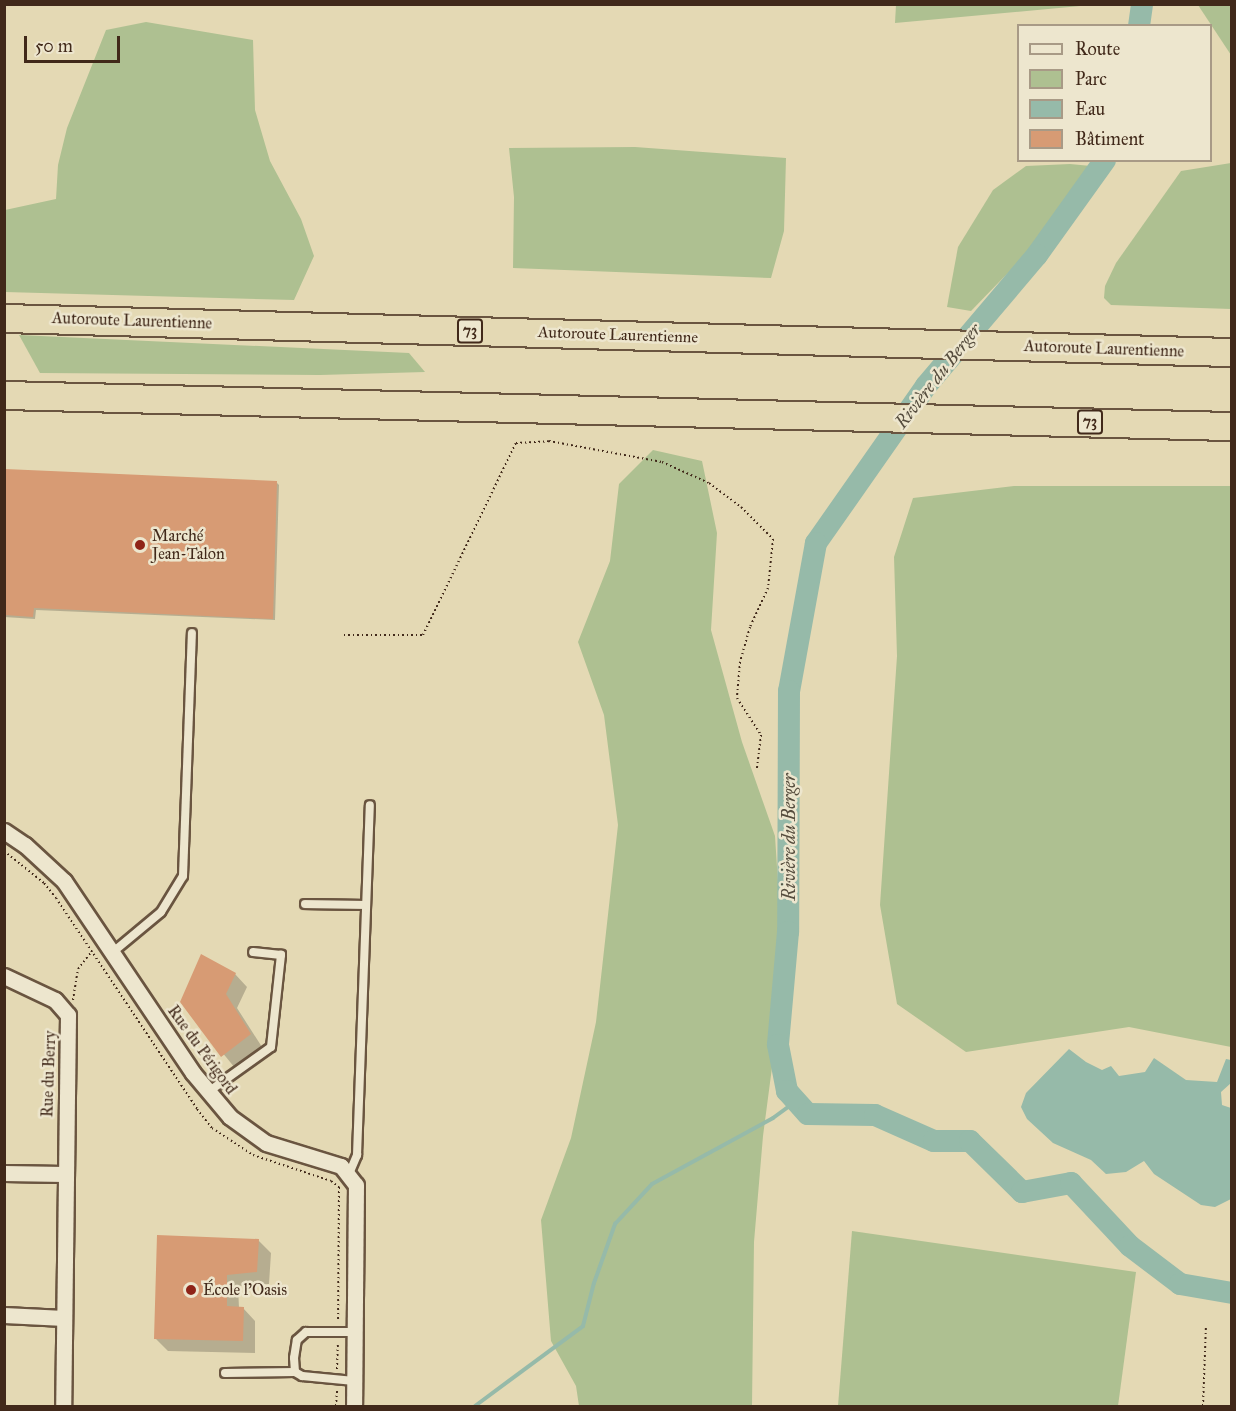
<!DOCTYPE html>
<meta charset="utf-8">
<style>
body{margin:0}
#map{position:relative;width:1236px;height:1411px;overflow:hidden;background:#e4d9b4;font-family:"IM FELL Great Primer",serif}
div>[style]{position:absolute}
[style*='--x']{left:calc(var(--x)*1px);top:calc(var(--y)*1px);width:calc(var(--w)*1px);rotate:calc(var(--a)*1deg)}
.green>*{inset:0;background:#aec091}
.water>*{inset:0;background:#96baa9}
.shadow>*{inset:0;background:#0003}
.stream>*{height:4px;margin:-2px;padding:0 2px;transform-origin:2px;border-radius:2px;background:#96baa9}
.river>*{height:22px;margin:-11px;padding:0 11px;transform-origin:11px;border-radius:11px;background:#96baa9}
.building>*{inset:0;background:#d79b74}
.path>*{height:2px;margin-top:-1px;transform-origin:0;background:repeating-linear-gradient(90deg,#41291a 0 1.5px,transparent 0 4.5px)}
.roads{filter:drop-shadow(2px 0 #6a5540) drop-shadow(-2px 0 #6a5540) drop-shadow(0 2px #6a5540) drop-shadow(0 -2px #6a5540)}
.service>*{height:8px;margin:-4px;padding:0 4px;transform-origin:4px;border-radius:4px;background:#ede6ce}
.minor>*{height:15px;margin:-7.5px;padding:0 7.5px;transform-origin:7.5px;border-radius:7.5px;background:#ede6ce}
.motorway>*{height:27px;margin:-13.5px;padding:0 13.5px;transform-origin:13.5px;border-radius:13.5px;background:#e4d9b4}
.dots>*{width:16px;height:16px;translate:-50% -50%;box-sizing:border-box;border:3px solid #ede6ce;border-radius:50%}
span{translate:-50% -50%;white-space:nowrap;text-align:center;line-height:1.15;-webkit-text-stroke:5px #ede6ce;paint-order:stroke}
.shield-label span{padding:2px 4px;background:#ede6ce;border:2px solid;border-radius:4px;-webkit-text-stroke-width:0}
.shield-label{font-size:15px;color:#41291a;font-weight:700}
.street-label{font-size:16px;color:#41291a}
.poi-label{font-size:16px;color:#41291a}
.left{translate:0 -50%;text-align:left}
.water-label{font-size:18px;color:#564d3e;font-style:italic}
.frame{position:absolute;inset:0;border:6px solid #41291a;pointer-events:none}
.legend{position:absolute;left:1017px;top:24px;width:195px;height:138px;box-sizing:border-box;background:#ede6ce;border:2px solid #a89a86;margin:0;padding:8px 10px;list-style:none;font-size:18px;color:#41291a}
.legend li{display:flex;align-items:center;gap:12px;height:30px}
.legend b{width:30px;border:2px solid #a89a86}
.scale{position:absolute;left:24px;top:36px;width:96px;height:27px;box-sizing:border-box;border:3px solid #41291a;border-top:0;padding-left:8px;font-size:18px;line-height:21px;white-space:nowrap;color:#41291a;-webkit-text-stroke:4px #ede6ce;paint-order:stroke}
</style>
<div id="map">
<div class="green">
<div style="clip-path:polygon(896px 5px,1091px 4px,1091px 5px,895px 23px)"></div>
<div style="clip-path:polygon(1198px 5px,1231px 5px,1231px 55px)"></div>
<div style="clip-path:polygon(146px 22px,253px 40px,255px 110px,270px 161px,301px 219px,314px 256px,294px 300px,5px 292px,5px 210px,56px 199px,58px 165px,67px 128px,106px 30px)"></div>
<div style="clip-path:polygon(635px 147px,786px 158px,784px 231px,771px 278px,513px 268px,514px 197px,509px 148px)"></div>
<div style="clip-path:polygon(1231px 163px,1231px 309px,1111px 305px,1104px 298px,1105px 286px,1116px 263px,1181px 171px)"></div>
<div style="clip-path:polygon(1070px 164px,1091px 166px,1035px 245px,971px 311px,947px 307px,958px 247px,993px 190px,1026px 166px)"></div>
<div style="clip-path:polygon(19px 335px,409px 353px,425px 372px,320px 375px,40px 373px)"></div>
<div style="clip-path:polygon(653px 450px,702px 461px,717px 533px,711px 630px,742px 742px,775px 836px,784px 976px,763px 1136px,754px 1242px,752px 1406px,579px 1406px,576px 1386px,551px 1341px,541px 1220px,571px 1138px,596px 1022px,618px 825px,604px 715px,578px 642px,610px 561px,619px 484px)"></div>
<div style="clip-path:polygon(1014px 486px,1231px 486px,1231px 1047px,1129px 1027px,966px 1052px,897px 1004px,880px 905px,897px 656px,894px 557px,913px 498px)"></div>
<div style="clip-path:polygon(852px 1231px,1136px 1272px,1118px 1406px,838px 1406px)"></div>
</div>
<div class="water">
<div style="clip-path:polygon(1069px 1049px,1086px 1062px,1102px 1070px,1111px 1066px,1119px 1076px,1145px 1072px,1154px 1058px,1186px 1080px,1217px 1082px,1226px 1059px,1231px 1060px,1231px 1083px,1221px 1092px,1222px 1105px,1231px 1108px,1231px 1199px,1215px 1207px,1201px 1205px,1154px 1174px,1144px 1161px,1126px 1172px,1106px 1174px,1091px 1160px,1053px 1143px,1027px 1119px,1021px 1107px,1026px 1093px)"></div>
</div>
<div class="shadow">
<div style="clip-path:polygon(4px 471px,277px 483px,279px 485px,275px 620px,36px 610px,35px 619px,4px 617px)"></div>
<div style="clip-path:polygon(235px 974px,247px 987px,237px 1008px,262px 1047px,235px 1068px,181px 1002px)"></div>
<div style="clip-path:polygon(258px 1240px,271px 1253px,269px 1284px,238px 1286px,239px 1308px,243px 1308px,255px 1321px,255px 1353px,168px 1351px,156px 1339px)"></div>
</div>
<div class="stream">
<div style="--x:475;--y:1406;--w:134;--a:-36.5"></div>
<div style="--x:583;--y:1326;--w:44;--a:-75.7"></div>
<div style="--x:594;--y:1283;--w:63;--a:-70.4"></div>
<div style="--x:615;--y:1224;--w:54;--a:-47.2"></div>
<div style="--x:652;--y:1184;--w:138;--a:-28.6"></div>
<div style="--x:773;--y:1118;--w:29;--a:-36"></div>
</div>
<div class="river">
<div style="--x:1139;--y:26;--w:22;--a:-82"></div>
<div style="--x:1105;--y:160;--w:117;--a:125.6"></div>
<div style="--x:1037;--y:255;--w:172;--a:130.3"></div>
<div style="--x:926;--y:386;--w:192;--a:125"></div>
<div style="--x:816;--y:543;--w:150;--a:100.3"></div>
<div style="--x:789;--y:691;--w:241;--a:90.2"></div>
<div style="--x:788;--y:932;--w:113;--a:95.1"></div>
<div style="--x:778;--y:1045;--w:47;--a:78.9"></div>
<div style="--x:787;--y:1091;--w:31;--a:48"></div>
<div style="--x:808;--y:1114;--w:67;--a:0.9"></div>
<div style="--x:875;--y:1115;--w:64;--a:23.8"></div>
<div style="--x:934;--y:1141;--w:36;--a:0"></div>
<div style="--x:970;--y:1141;--w:73;--a:44.4"></div>
<div style="--x:1022;--y:1192;--w:50;--a:-10.4"></div>
<div style="--x:1071;--y:1183;--w:86;--a:46.9"></div>
<div style="--x:1130;--y:1246;--w:63;--a:37.2"></div>
<div style="--x:1180;--y:1284;--w:53;--a:9.8"></div>
</div>
<div class="building">
<div style="clip-path:polygon(5px 469px,277px 481px,273px 619px,34px 608px,33px 617px,5px 615px)"></div>
<div style="clip-path:polygon(201px 954px,236px 973px,226px 994px,251px 1034px,221px 1057px,180px 1002px)"></div>
<div style="clip-path:polygon(157px 1235px,259px 1239px,257px 1272px,227px 1275px,227px 1306px,244px 1307px,243px 1341px,154px 1339px)"></div>
</div>
<div class="path">
<div style="--x:344;--y:635;--w:79;--a:0"></div>
<div style="--x:423;--y:635;--w:213;--a:-64.2"></div>
<div style="--x:516;--y:443;--w:33;--a:-3"></div>
<div style="--x:549;--y:441;--w:115;--a:10.5"></div>
<div style="--x:662;--y:462;--w:51;--a:24.1"></div>
<div style="--x:709;--y:483;--w:40;--a:37"></div>
<div style="--x:741;--y:507;--w:45;--a:45"></div>
<div style="--x:773;--y:539;--w:49;--a:95.8"></div>
<div style="--x:768;--y:588;--w:43;--a:114.8"></div>
<div style="--x:750;--y:627;--w:36;--a:106"></div>
<div style="--x:740;--y:662;--w:36;--a:95"></div>
<div style="--x:737;--y:698;--w:44;--a:57"></div>
<div style="--x:761;--y:735;--w:35;--a:97"></div>
<div style="--x:4;--y:851;--w:51;--a:38.7"></div>
<div style="--x:44;--y:883;--w:19;--a:51"></div>
<div style="--x:56;--y:898;--w:254;--a:56.2"></div>
<div style="--x:197;--y:1109;--w:24;--a:52"></div>
<div style="--x:212;--y:1128;--w:49;--a:33.4"></div>
<div style="--x:253;--y:1155;--w:82;--a:18.4"></div>
<div style="--x:331;--y:1181;--w:10;--a:37"></div>
<div style="--x:339;--y:1187;--w:134;--a:90.4"></div>
<div style="--x:73;--y:1000;--w:31;--a:-81"></div>
<div style="--x:78;--y:969;--w:23;--a:-52"></div>
<div style="--x:337;--y:1369;--w:27;--a:-88"></div>
<div style="--x:336;--y:1406;--w:16;--a:-86"></div>
<div style="--x:1203;--y:1406;--w:80;--a:-87.9"></div>
</div>
<div class="roads">
<div class="service">
<div style="--x:305;--y:904;--w:59;--a:1"></div>
<div style="--x:113;--y:952;--w:62;--a:-39.8"></div>
<div style="--x:161;--y:912;--w:42;--a:-58.6"></div>
<div style="--x:183;--y:876;--w:243;--a:-87.9"></div>
<div style="--x:208;--y:1092;--w:77;--a:-35.5"></div>
<div style="--x:271;--y:1047;--w:93;--a:-83.8"></div>
<div style="--x:281;--y:955;--w:28;--a:-174"></div>
<div style="--x:349;--y:1174;--w:21;--a:-67"></div>
<div style="--x:357;--y:1155;--w:350;--a:-87.9"></div>
<div style="--x:225;--y:1373;--w:70;--a:-0.8"></div>
<div style="--x:354;--y:1381;--w:52;--a:-174.5"></div>
<div style="--x:302;--y:1376;--w:8;--a:-150"></div>
<div style="--x:295;--y:1372;--w:14;--a:-94"></div>
<div style="--x:294;--y:1358;--w:18;--a:-81"></div>
<div style="--x:297;--y:1340;--w:12;--a:-42"></div>
<div style="--x:306;--y:1332;--w:49;--a:0"></div>
</div>
<div class="minor">
<div style="--x:4;--y:831;--w:25;--a:34"></div>
<div style="--x:25;--y:845;--w:53;--a:42.7"></div>
<div style="--x:64;--y:881;--w:231;--a:56.1"></div>
<div style="--x:193;--y:1073;--w:57;--a:49.9"></div>
<div style="--x:230;--y:1117;--w:44;--a:35.8"></div>
<div style="--x:266;--y:1143;--w:78;--a:17"></div>
<div style="--x:341;--y:1166;--w:24;--a:52"></div>
<div style="--x:356;--y:1185;--w:221;--a:90.5"></div>
<div style="--x:4;--y:976;--w:56;--a:25.2"></div>
<div style="--x:55;--y:1000;--w:20;--a:49"></div>
<div style="--x:68;--y:1015;--w:391;--a:90.7"></div>
<div style="--x:4;--y:1173;--w:60;--a:1"></div>
<div style="--x:4;--y:1315;--w:60;--a:2.9"></div>
</div>
<div class="motorway">
<div style="--x:4;--y:318;--w:1228;--a:1.59"></div>
<div style="--x:4;--y:395;--w:1228;--a:1.45"></div>
</div>
</div>
<div class="dots">
<div style="left:140px;top:545px;background:#8f2418"></div>
<div style="left:191px;top:1290px;background:#8f2418"></div>
</div>
<div class="shield-label">
<span style="left:470px;top:331px">73</span>
<span style="left:1090px;top:422px">73</span>
</div>
<div class="street-label">
<span style="left:132px;top:321px;rotate:2deg">Autoroute Laurentienne</span>
<span style="left:618px;top:335px;rotate:2deg">Autoroute Laurentienne</span>
<span style="left:1104px;top:349px;rotate:2deg">Autoroute Laurentienne</span>
<span style="left:202px;top:1050px;rotate:54deg">Rue du Périgord</span>
<span style="left:49px;top:1074px;rotate:-88deg">Rue du Berry</span>
</div>
<div class="poi-label">
<span class="left" style="left:152px;top:545px">Marché<br>Jean-Talon</span>
<span class="left" style="left:203px;top:1290px">École l'Oasis</span>
</div>
<div class="water-label">
<span style="left:938px;top:376px;rotate:-52deg">Rivière du Berger</span>
<span style="left:789px;top:837px;rotate:-90deg">Rivière du Berger</span>
</div>
<div class="frame"></div>
<ul class="legend">
<li><b style="height:8px;background:#ede6ce"></b>Route</li>
<li><b style="height:16px;background:#aec091"></b>Parc</li>
<li><b style="height:16px;background:#96baa9"></b>Eau</li>
<li><b style="height:16px;background:#d79b74"></b>Bâtiment</li>
</ul>
<div class="scale">50 m</div>
</div>
